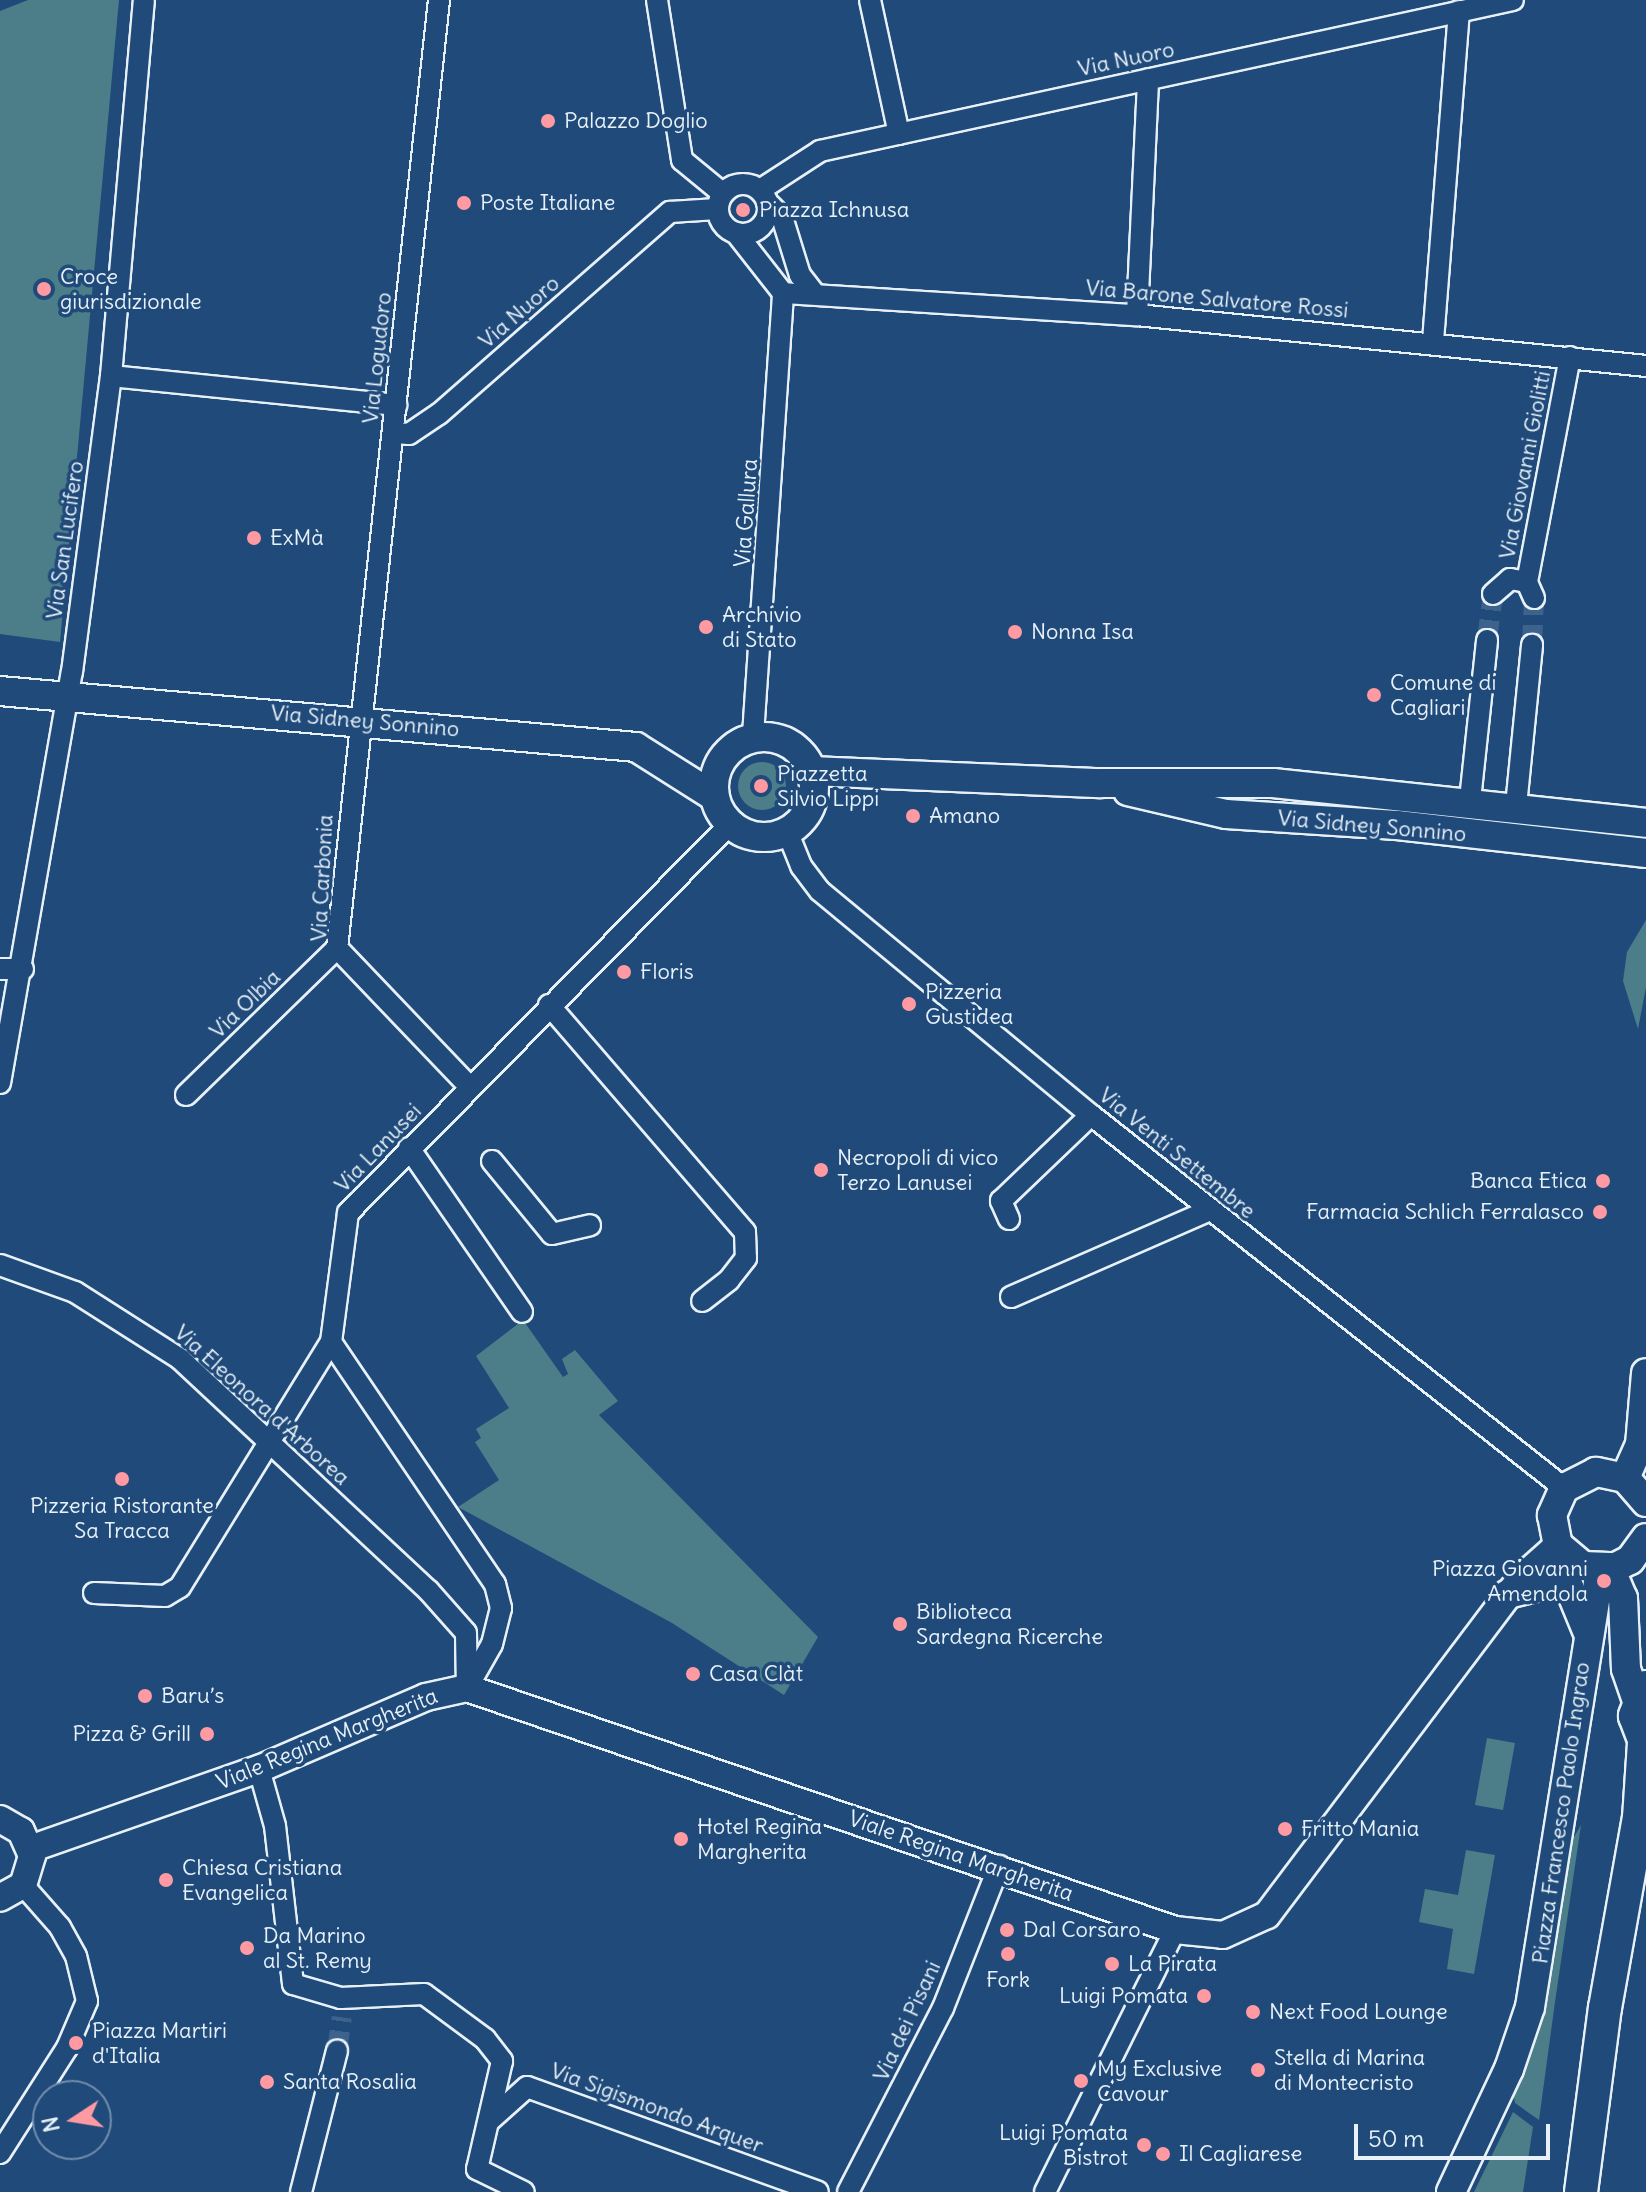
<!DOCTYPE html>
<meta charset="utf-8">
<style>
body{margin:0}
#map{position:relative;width:1646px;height:2192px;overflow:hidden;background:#1f4a7a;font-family:Delius,sans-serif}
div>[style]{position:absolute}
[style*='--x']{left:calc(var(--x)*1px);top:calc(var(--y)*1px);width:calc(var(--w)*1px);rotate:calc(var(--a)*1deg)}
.green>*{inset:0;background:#4c7e89}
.round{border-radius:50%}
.minor-tunnel>*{height:20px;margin-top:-10px;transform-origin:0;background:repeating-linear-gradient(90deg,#3d638d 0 20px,transparent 0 30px)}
.roads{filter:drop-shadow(2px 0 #e8f1f8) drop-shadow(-2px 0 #e8f1f8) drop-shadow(0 2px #e8f1f8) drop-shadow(0 -2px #e8f1f8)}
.minor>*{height:20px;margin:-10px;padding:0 10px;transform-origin:10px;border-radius:10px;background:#1f4a7a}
.minor>.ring{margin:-10px;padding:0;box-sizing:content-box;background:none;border:20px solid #1f4a7a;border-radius:50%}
.tertiary>*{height:26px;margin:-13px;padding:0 13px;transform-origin:13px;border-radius:13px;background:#1f4a7a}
.secondary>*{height:28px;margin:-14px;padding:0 14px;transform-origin:14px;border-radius:14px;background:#1f4a7a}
.secondary>.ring{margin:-14px;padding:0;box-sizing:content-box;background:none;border:28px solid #1f4a7a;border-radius:50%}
.primary>*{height:32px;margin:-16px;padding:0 16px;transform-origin:16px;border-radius:16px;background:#1f4a7a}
.dots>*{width:22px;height:22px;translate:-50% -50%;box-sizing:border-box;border:4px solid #1f4a7a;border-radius:50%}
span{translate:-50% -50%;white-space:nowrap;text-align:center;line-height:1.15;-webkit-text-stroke:7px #1f4a7a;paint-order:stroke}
.street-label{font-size:22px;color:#e8f1f8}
.poi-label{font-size:22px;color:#e8f1f8}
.left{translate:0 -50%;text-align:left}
.right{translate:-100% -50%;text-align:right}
.north{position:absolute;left:32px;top:2080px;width:80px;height:80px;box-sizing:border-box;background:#1f4a7a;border:2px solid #6f8dac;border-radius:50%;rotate:258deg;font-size:22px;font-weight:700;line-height:32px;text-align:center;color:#e8f1f8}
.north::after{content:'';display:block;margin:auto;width:28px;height:36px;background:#ff9aa2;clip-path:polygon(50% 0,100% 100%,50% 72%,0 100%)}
.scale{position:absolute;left:1354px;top:2124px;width:196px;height:36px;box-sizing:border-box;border:4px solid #e8f1f8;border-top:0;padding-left:10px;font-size:24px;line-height:28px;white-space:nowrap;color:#e8f1f8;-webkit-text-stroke:6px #1f4a7a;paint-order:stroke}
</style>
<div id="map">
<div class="green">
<div style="clip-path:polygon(28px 0,119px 0,60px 642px,0 634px,0 11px)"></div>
<div class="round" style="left:738px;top:762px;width:48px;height:48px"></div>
<div style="clip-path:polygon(1646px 920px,1646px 987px,1638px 1029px,1623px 981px,1627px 952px)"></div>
<div style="clip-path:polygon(523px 1320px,563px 1377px,568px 1374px,562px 1359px,575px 1350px,618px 1401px,599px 1415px,818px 1637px,784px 1695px,672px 1623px,458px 1507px,499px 1480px,475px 1442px,481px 1438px,476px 1429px,509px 1408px,476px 1356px)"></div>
<div style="clip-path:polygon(1487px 1738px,1515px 1743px,1503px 1810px,1475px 1805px)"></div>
<div style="clip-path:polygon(1581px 1825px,1555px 2002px,1539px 2120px,1515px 2103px,1511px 2083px,1563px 1856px)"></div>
<div style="clip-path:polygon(1466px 1850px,1495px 1855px,1474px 1974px,1447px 1969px,1453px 1929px,1419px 1922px,1425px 1889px,1458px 1895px)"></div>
<div style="clip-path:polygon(1513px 2112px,1533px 2127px,1523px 2192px,1474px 2192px)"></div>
</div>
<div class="minor-tunnel">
<div style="--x:1487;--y:640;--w:46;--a:-82.6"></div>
<div style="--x:1532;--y:645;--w:47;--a:-87.6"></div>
<div style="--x:337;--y:2051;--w:34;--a:-82"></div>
</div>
<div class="roads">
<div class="minor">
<div style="--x:439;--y:0;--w:953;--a:96.14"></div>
<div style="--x:337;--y:948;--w:190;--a:46.3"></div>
<div style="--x:657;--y:0;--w:162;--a:81.1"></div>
<div style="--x:682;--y:160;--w:52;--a:39.5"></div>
<div style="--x:870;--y:0;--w:137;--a:77.8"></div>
<div class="ring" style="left:718px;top:184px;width:30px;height:30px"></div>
<div style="--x:760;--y:190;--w:72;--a:-33"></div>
<div style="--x:820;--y:151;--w:709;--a:-12.29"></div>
<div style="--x:767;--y:202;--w:21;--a:45"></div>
<div style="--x:782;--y:217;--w:61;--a:72.8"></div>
<div style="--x:800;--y:275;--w:24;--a:52"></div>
<div style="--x:736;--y:233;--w:76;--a:51.9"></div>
<div style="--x:783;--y:293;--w:355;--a:3.6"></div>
<div style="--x:1137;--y:315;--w:512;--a:5.72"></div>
<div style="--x:1137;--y:315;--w:236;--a:-87.3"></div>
<div style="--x:1433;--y:341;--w:331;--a:-85.5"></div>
<div style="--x:111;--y:376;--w:287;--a:5.8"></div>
<div style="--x:394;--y:433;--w:15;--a:4"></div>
<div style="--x:409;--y:434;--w:36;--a:-34"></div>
<div style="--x:439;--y:414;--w:307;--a:-41.2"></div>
<div style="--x:670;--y:212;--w:47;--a:-3.7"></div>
<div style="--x:1493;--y:594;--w:23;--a:-41"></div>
<div style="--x:1510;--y:579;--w:17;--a:10"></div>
<div style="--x:1534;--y:598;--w:17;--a:-114"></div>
<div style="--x:1527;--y:582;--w:229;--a:-79.2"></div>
<div style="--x:753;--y:735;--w:443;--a:-86.1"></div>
<div style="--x:1470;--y:800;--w:161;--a:-83.9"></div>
<div style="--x:1516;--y:806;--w:162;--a:-84.3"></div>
<div style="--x:787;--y:831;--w:38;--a:68"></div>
<div style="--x:801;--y:866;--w:31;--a:53"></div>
<div style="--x:820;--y:891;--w:352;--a:39.6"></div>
<div style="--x:1091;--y:1115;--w:602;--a:38.26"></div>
<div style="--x:0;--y:969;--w:23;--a:0"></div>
<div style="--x:549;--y:1005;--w:300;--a:49.2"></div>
<div style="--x:745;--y:1232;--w:26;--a:88"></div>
<div style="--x:746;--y:1258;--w:28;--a:128"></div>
<div style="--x:729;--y:1280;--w:34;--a:142"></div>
<div style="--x:0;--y:1083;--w:417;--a:-80.1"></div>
<div style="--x:72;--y:672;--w:299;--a:-82.5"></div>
<div style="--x:111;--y:376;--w:377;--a:-85"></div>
<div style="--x:186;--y:1095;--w:211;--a:-44.2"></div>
<div style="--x:409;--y:1148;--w:199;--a:55.4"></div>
<div style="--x:492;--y:1161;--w:94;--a:50.6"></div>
<div style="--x:552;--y:1234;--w:39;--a:-13"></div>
<div style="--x:1009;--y:1219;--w:20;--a:-114"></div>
<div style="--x:1001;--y:1201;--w:124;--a:-43.7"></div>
<div style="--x:0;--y:1265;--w:80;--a:19.8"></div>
<div style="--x:75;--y:1292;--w:125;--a:32.5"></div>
<div style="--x:180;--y:1359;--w:339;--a:43"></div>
<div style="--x:428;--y:1590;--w:57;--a:48.5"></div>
<div style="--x:466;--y:1633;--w:55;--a:89"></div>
<div style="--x:1011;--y:1297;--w:217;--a:-23.6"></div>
<div style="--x:331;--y:1342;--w:292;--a:55.9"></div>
<div style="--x:495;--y:1584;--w:25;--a:76"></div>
<div style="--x:501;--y:1608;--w:37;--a:104"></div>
<div style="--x:492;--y:1644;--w:51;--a:119.6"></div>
<div style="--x:94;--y:1593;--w:71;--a:2.4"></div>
<div style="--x:165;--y:1596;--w:17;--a:-31"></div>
<div style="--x:180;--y:1587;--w:288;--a:-58.4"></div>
<div style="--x:331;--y:1342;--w:130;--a:-82.5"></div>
<div style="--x:348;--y:1213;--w:545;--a:-45.52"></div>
<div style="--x:259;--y:1769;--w:59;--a:74.3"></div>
<div style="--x:275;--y:1826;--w:159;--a:83.5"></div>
<div style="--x:293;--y:1984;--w:50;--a:16.3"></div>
<div style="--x:341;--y:1998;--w:83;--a:-2.8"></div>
<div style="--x:424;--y:1994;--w:76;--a:36.4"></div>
<div style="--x:485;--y:2039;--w:28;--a:52"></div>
<div style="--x:502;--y:2061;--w:111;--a:103"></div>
<div style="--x:477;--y:2169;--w:52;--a:26.1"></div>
<div style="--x:489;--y:2121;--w:51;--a:-41.8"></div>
<div style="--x:527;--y:2087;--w:309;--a:19.8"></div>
<div style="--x:0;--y:2153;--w:125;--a:-57.5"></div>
<div style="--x:67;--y:2048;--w:51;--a:-66.9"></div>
<div style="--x:87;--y:2001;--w:46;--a:-103.7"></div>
<div style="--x:76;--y:1956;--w:33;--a:-119"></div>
<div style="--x:60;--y:1927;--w:56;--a:-131.4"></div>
<div style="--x:301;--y:2192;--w:146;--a:-75.7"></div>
<div style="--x:848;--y:2192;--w:207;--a:-62.7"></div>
<div style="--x:943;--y:2008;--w:153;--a:-68.5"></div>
<div style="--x:1045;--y:2192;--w:292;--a:-63.6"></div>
</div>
<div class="tertiary">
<div style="--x:0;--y:1819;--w:24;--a:30"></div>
<div style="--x:21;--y:1831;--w:27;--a:66"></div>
<div style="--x:32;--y:1856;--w:30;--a:107"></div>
<div style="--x:23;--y:1885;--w:26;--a:151"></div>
<div style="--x:30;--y:1849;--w:243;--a:-19.3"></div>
<div style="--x:259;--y:1769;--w:182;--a:-23.3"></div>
<div style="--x:426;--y:1697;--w:42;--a:-12.4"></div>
<div style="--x:467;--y:1688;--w:748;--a:18.87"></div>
<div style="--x:1175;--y:1930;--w:48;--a:5.9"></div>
<div style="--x:1223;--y:1935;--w:48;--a:-24.4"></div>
<div style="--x:1267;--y:1915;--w:422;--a:-53"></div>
<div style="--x:1521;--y:1578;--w:50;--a:-41.7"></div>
</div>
<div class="secondary">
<div style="--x:0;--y:691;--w:638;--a:5.03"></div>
<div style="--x:636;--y:747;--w:93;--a:32.3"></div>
<div class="ring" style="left:714px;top:737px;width:72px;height:72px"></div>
<div style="--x:811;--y:771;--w:290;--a:2.4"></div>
<div style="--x:1101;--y:783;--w:172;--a:0"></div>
<div style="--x:1273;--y:783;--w:375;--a:6.1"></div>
<div style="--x:1128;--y:791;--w:101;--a:13.2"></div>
<div style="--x:1226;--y:814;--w:171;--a:3.7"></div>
<div style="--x:1397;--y:825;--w:251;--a:6.4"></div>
<div style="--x:1625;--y:1478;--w:36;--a:-66"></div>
<div style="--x:1640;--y:1445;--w:72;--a:-85.2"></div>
<div style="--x:1646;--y:1502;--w:32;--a:-131"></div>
<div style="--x:1625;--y:1478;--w:30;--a:-168"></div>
<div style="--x:1596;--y:1472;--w:36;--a:153"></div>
<div style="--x:1564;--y:1488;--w:30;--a:114"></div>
<div style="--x:1552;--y:1515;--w:31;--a:79"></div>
<div style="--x:1558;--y:1545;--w:33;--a:40"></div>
<div style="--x:1583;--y:1566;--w:33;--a:2"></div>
<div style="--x:1616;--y:1567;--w:16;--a:-27"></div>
<div style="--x:1630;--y:1560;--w:27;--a:-54"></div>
<div style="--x:1610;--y:1568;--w:33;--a:67"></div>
<div style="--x:1623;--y:1598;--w:71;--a:87.6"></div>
<div style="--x:1626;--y:1669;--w:34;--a:71"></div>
<div style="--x:1508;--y:1594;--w:49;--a:-14"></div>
<div style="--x:1556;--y:1582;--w:14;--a:21"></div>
<div style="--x:1569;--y:1587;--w:50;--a:67.6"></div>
<div style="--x:1451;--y:2192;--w:136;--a:-64.8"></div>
<div style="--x:1509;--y:2069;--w:65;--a:-71.3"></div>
<div style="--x:1530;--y:2007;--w:443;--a:-80.9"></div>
</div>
<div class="primary">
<div style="--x:1646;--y:1687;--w:31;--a:111"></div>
<div style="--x:1635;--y:1716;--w:31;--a:69"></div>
<div style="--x:1581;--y:2192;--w:186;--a:-82.6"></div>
<div style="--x:1605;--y:2008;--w:193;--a:-79.9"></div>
<div style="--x:1639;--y:1818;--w:75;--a:-86.2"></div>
</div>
</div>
<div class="dots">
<div style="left:548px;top:121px;background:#ff9aa2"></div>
<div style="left:464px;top:203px;background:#ff9aa2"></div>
<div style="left:743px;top:210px;background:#ff9aa2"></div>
<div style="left:44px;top:289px;background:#ff9aa2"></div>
<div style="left:254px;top:538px;background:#ff9aa2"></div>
<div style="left:706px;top:627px;background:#ff9aa2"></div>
<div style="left:1015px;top:632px;background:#ff9aa2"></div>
<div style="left:1374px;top:695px;background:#ff9aa2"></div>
<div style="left:761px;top:786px;background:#ff9aa2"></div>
<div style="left:913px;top:816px;background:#ff9aa2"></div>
<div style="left:624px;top:972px;background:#ff9aa2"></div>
<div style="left:909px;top:1004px;background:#ff9aa2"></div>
<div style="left:821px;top:1170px;background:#ff9aa2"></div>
<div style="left:1603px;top:1181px;background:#ff9aa2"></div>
<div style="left:1600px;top:1212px;background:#ff9aa2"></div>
<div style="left:122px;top:1479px;background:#ff9aa2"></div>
<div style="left:1604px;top:1581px;background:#ff9aa2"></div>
<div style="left:900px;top:1624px;background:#ff9aa2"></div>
<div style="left:693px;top:1674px;background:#ff9aa2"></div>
<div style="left:145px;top:1696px;background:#ff9aa2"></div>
<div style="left:207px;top:1734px;background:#ff9aa2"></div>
<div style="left:1285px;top:1829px;background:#ff9aa2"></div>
<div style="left:681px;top:1839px;background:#ff9aa2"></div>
<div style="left:166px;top:1880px;background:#ff9aa2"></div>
<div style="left:1007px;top:1930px;background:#ff9aa2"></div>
<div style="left:247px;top:1948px;background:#ff9aa2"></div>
<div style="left:1008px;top:1954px;background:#ff9aa2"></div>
<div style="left:1112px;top:1964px;background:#ff9aa2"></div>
<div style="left:1204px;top:1996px;background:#ff9aa2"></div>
<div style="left:1253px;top:2012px;background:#ff9aa2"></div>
<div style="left:76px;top:2043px;background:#ff9aa2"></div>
<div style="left:1258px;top:2070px;background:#ff9aa2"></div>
<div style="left:1081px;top:2081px;background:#ff9aa2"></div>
<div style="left:267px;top:2082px;background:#ff9aa2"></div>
<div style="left:1144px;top:2145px;background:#ff9aa2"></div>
<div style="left:1163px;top:2154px;background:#ff9aa2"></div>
</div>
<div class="street-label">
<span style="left:1126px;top:59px;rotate:-12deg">Via Nuoro</span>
<span style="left:1217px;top:299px;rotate:5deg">Via Barone Salvatore Rossi</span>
<span style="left:519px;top:312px;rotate:-41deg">Via Nuoro</span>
<span style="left:377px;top:358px;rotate:-84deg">Via Logudoro</span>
<span style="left:1525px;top:465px;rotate:-79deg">Via Giovanni Giolitti</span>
<span style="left:746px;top:513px;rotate:-86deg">Via Gallura</span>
<span style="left:65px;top:540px;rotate:-82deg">Via San Lucifero</span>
<span style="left:365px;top:721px;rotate:5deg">Via Sidney Sonnino</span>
<span style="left:1372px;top:826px;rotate:5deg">Via Sidney Sonnino</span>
<span style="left:322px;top:878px;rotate:-87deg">Via Carbonia</span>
<span style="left:245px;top:1004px;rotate:-44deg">Via Olbia</span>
<span style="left:378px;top:1148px;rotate:-46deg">Via Lanusei</span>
<span style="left:1177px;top:1153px;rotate:39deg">Via Venti Settembre</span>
<span style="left:262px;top:1405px;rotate:42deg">Via Eleonora d'Arborea</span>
<span style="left:327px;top:1739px;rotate:-22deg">Viale Regina Margherita</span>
<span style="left:1561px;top:1813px;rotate:-82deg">Piazza Francesco Paolo Ingrao</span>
<span style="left:961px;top:1856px;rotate:19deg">Viale Regina Margherita</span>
<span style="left:907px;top:2021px;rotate:-65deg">Via dei Pisani</span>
<span style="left:657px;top:2108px;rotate:20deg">Via Sigismondo Arquer</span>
</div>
<div class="poi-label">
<span class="left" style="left:564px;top:121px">Palazzo Doglio</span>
<span class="left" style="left:480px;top:203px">Poste Italiane</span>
<span class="left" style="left:759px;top:210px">Piazza Ichnusa</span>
<span class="left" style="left:60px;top:289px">Croce<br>giurisdizionale</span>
<span class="left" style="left:270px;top:538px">ExMà</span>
<span class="left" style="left:722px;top:627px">Archivio<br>di Stato</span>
<span class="left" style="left:1031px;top:632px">Nonna Isa</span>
<span class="left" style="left:1390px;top:695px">Comune di<br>Cagliari</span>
<span class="left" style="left:777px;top:786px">Piazzetta<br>Silvio Lippi</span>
<span class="left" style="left:929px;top:816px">Amano</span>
<span class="left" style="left:640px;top:972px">Floris</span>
<span class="left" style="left:925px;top:1004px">Pizzeria<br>Gustidea</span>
<span class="left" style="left:837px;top:1170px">Necropoli di vico<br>Terzo Lanusei</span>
<span class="right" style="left:1587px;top:1181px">Banca Etica</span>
<span class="right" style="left:1584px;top:1212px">Farmacia Schlich Ferralasco</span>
<span style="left:122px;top:1518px">Pizzeria Ristorante<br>Sa Tracca</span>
<span class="right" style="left:1588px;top:1581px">Piazza Giovanni<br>Amendola</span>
<span class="left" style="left:916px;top:1624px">Biblioteca<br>Sardegna Ricerche</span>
<span class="left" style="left:709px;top:1674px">Casa Clàt</span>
<span class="left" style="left:161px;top:1696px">Baru’s</span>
<span class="right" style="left:191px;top:1734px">Pizza &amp; Grill</span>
<span class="left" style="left:697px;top:1839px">Hotel Regina<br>Margherita</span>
<span class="left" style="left:1301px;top:1829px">Fritto Mania</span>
<span class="left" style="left:182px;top:1880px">Chiesa Cristiana<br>Evangelica</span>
<span class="left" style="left:1023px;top:1930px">Dal Corsaro</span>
<span class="left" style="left:263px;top:1948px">Da Marino<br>al St. Remy</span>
<span class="left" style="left:1128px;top:1964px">La Pirata</span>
<span style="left:1008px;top:1980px">Fork</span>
<span class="right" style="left:1188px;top:1996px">Luigi Pomata</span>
<span class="left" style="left:1269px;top:2012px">Next Food Lounge</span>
<span class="left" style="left:92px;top:2043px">Piazza Martiri<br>d'Italia</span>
<span class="left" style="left:1274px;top:2070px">Stella di Marina<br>di Montecristo</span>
<span class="left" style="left:1097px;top:2081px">My Exclusive<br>Cavour</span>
<span class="left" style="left:283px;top:2082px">Santa Rosalia</span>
<span class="right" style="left:1128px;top:2145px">Luigi Pomata<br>Bistrot</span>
<span class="left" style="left:1179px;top:2154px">Il Cagliarese</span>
</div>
<div class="north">N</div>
<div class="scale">50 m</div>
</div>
